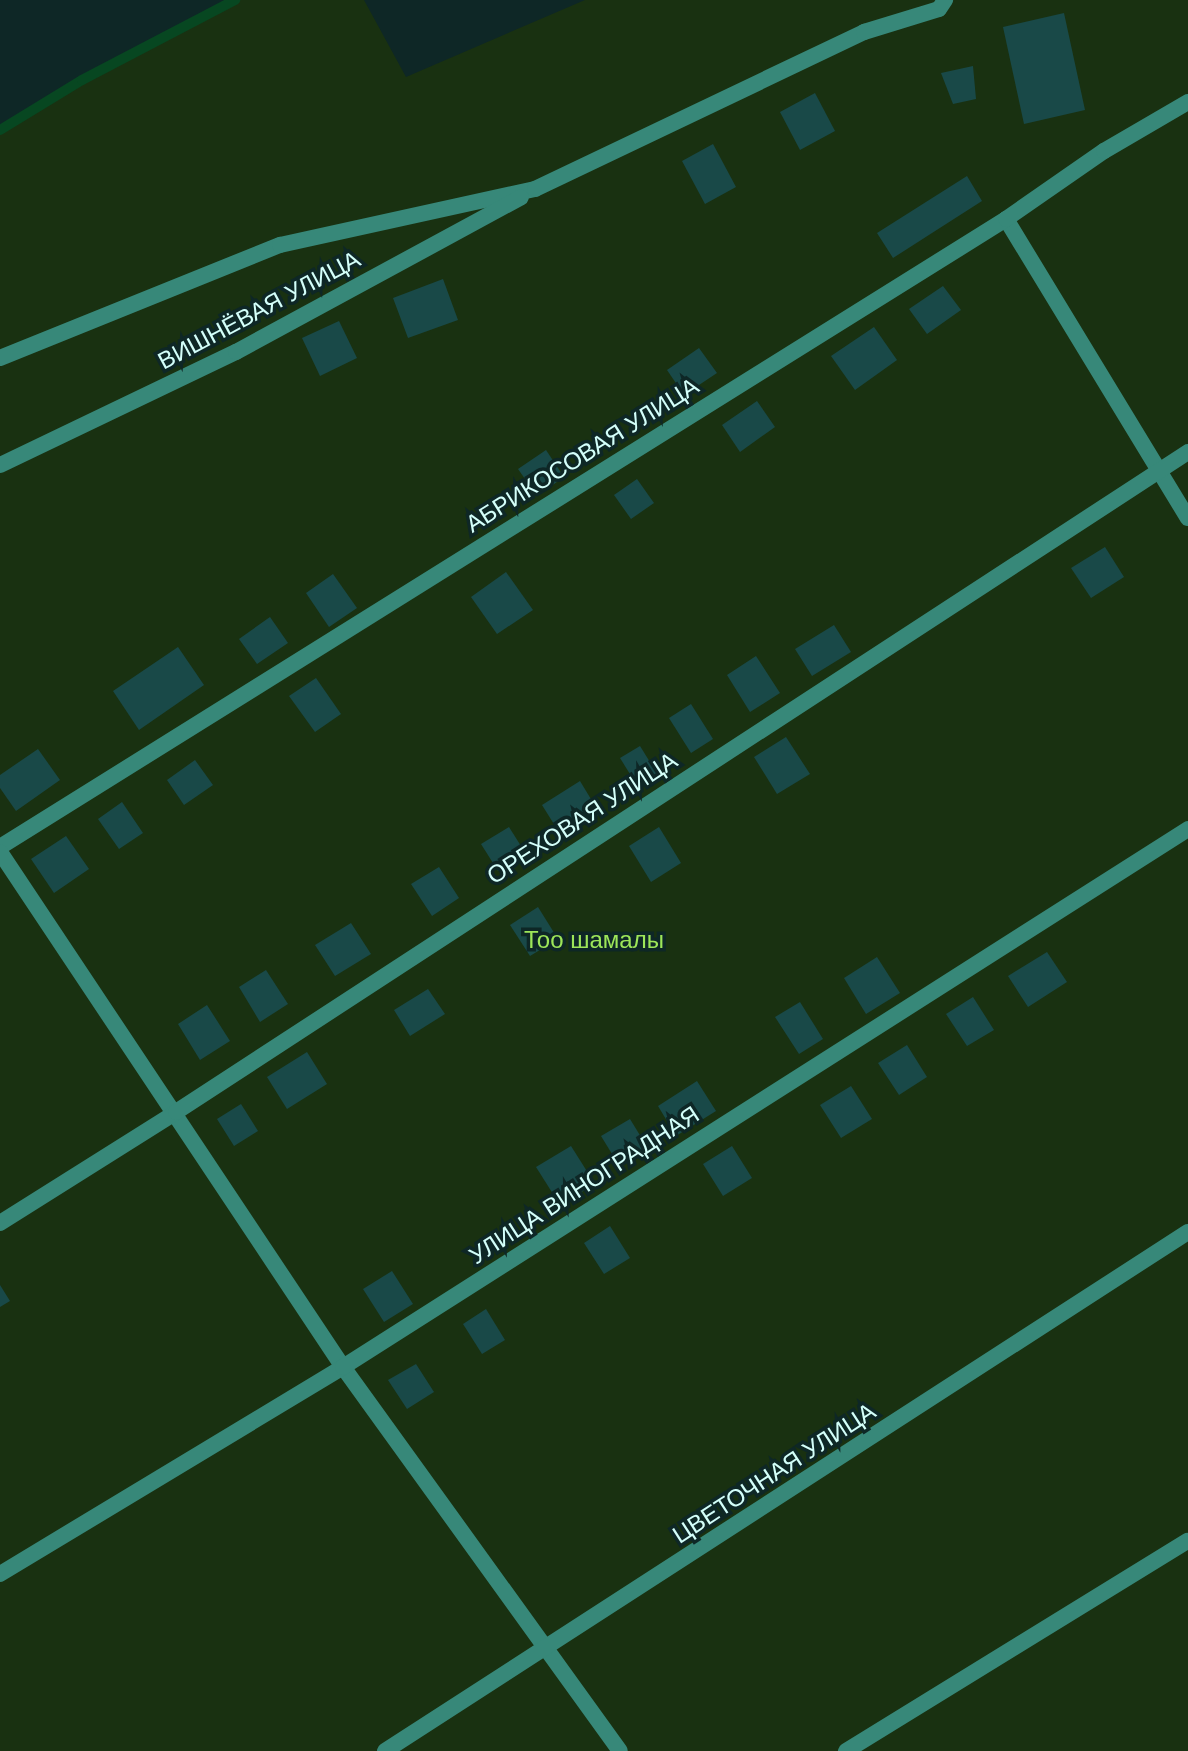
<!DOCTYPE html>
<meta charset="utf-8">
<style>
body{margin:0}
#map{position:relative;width:1188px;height:1751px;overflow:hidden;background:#0e2726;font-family:Helvetica,sans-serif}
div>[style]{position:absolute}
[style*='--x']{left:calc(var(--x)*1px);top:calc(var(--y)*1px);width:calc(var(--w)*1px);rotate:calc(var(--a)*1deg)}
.green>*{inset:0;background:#193111}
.stream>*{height:10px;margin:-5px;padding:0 5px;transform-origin:5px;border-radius:5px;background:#074721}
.building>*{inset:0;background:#194948}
.street>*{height:16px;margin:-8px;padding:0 8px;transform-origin:8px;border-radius:8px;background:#378879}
span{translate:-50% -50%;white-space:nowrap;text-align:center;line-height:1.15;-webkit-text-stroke:7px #0e2726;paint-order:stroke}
.street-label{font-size:24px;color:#d4fffa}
.park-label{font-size:24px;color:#9de659}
</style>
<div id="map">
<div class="green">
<div style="clip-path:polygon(235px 0,364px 0,406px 77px,585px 0,1188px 0,1188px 1751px,0 1751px,0 130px,82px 80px)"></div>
</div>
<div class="stream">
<div style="--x:0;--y:130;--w:96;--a:-31.4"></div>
<div style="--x:82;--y:80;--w:173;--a:-27.6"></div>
</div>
<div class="building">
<div style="clip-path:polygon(1064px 13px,1085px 110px,1024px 124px,1003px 27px)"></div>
<div style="clip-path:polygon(973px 66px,976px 99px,953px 104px,941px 73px)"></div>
<div style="clip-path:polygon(815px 93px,835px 131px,800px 150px,780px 112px)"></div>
<div style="clip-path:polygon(713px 144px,736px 187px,705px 204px,682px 161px)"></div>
<div style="clip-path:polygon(967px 176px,982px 201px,893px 258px,877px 233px)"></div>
<div style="clip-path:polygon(443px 279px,458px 320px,408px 338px,393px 298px)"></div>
<div style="clip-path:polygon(943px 286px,961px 310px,927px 334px,909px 309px)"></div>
<div style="clip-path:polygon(339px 321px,357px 358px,320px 376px,302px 338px)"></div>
<div style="clip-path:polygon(874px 327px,897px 360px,855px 390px,831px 356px)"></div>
<div style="clip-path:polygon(699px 348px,717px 373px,684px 395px,667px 370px)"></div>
<div style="clip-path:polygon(757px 401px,775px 427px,740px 452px,722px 425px)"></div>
<div style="clip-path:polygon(546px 450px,564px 477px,537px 496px,518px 469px)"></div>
<div style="clip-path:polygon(637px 479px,654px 503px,631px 519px,614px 495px)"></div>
<div style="clip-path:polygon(1105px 547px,1124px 577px,1091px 598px,1071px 568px)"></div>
<div style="clip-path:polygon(506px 572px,533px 610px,497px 634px,471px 597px)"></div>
<div style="clip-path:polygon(333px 574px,357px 608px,329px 627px,306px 593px)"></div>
<div style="clip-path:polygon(270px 617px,288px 643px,257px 664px,239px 639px)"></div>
<div style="clip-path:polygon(834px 625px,851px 652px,812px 676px,795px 649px)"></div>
<div style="clip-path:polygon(178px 647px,204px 685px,139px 730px,113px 691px)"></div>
<div style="clip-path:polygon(756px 656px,780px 693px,750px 712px,727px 675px)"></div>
<div style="clip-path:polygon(316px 678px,341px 714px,315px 732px,289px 696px)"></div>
<div style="clip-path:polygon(691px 704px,713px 739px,691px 753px,669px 718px)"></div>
<div style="clip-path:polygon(786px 737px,810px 774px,777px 794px,754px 757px)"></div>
<div style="clip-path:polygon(640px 746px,658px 775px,638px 787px,620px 758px)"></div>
<div style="clip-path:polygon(38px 749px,60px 780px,16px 811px,0 788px,0 775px)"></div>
<div style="clip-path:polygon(195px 760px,213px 785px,184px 805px,167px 780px)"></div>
<div style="clip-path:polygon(580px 781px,600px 814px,562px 837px,542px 805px)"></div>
<div style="clip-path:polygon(122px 802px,143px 833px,119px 849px,98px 819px)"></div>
<div style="clip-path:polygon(509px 827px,526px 854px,498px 871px,481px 844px)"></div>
<div style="clip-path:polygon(659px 827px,681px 863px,651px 882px,629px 846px)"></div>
<div style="clip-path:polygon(66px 836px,89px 869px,54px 893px,31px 859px)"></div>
<div style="clip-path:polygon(439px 867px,459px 898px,432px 916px,411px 884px)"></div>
<div style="clip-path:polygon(538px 907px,558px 939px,530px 956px,510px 925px)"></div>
<div style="clip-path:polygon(351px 923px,371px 954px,335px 976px,315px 945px)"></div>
<div style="clip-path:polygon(1047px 952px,1067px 982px,1028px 1007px,1008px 976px)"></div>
<div style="clip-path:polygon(877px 957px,900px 993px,866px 1014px,844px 978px)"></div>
<div style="clip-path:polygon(266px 970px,288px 1004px,260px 1022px,239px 987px)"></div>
<div style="clip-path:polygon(428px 989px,445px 1014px,410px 1036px,394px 1010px)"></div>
<div style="clip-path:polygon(973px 997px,994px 1030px,967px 1046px,946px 1014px)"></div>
<div style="clip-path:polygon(800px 1002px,823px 1039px,799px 1054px,775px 1017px)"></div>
<div style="clip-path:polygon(207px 1005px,230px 1041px,200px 1060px,178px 1024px)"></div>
<div style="clip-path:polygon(907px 1045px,927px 1077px,899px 1095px,878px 1063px)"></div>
<div style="clip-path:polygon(307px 1052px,327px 1084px,287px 1109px,267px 1077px)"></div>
<div style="clip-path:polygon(697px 1081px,716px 1111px,676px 1136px,658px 1106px)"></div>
<div style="clip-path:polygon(851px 1086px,872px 1119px,841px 1138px,820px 1105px)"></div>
<div style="clip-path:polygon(241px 1104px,258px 1131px,234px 1146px,217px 1119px)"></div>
<div style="clip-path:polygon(630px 1119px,649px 1150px,620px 1167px,601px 1136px)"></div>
<div style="clip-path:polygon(571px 1146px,595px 1184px,560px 1205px,536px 1167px)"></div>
<div style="clip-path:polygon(732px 1146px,752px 1178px,723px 1196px,703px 1164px)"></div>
<div style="clip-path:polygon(610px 1226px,630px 1258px,604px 1274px,584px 1243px)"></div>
<div style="clip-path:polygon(392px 1271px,413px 1304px,384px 1322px,363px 1289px)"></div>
<div style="clip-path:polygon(0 1285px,10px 1301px,0 1307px)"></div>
<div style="clip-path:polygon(486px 1309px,505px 1340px,482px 1354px,463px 1324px)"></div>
<div style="clip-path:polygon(416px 1364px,434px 1392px,407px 1409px,388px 1380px)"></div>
</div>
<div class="street">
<div style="--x:1006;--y:219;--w:350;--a:58.7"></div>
<div style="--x:0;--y:358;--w:302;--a:-22"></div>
<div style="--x:280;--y:245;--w:261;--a:-12.4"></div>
<div style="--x:535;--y:189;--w:365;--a:-25.5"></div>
<div style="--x:864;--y:32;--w:78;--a:-17"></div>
<div style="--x:939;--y:9;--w:11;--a:-56"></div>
<div style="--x:0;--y:465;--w:262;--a:-25.6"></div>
<div style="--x:236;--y:352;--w:324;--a:-28.5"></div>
<div style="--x:0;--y:847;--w:1186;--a:-31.97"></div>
<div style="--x:1006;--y:219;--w:119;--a:-34.8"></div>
<div style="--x:1104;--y:151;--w:97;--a:-30.3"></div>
<div style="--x:0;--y:852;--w:619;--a:56.34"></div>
<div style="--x:343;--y:1367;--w:473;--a:54.2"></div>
<div style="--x:0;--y:1223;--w:208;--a:-32.2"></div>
<div style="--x:176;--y:1112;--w:1208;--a:-33.11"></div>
<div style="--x:0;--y:1574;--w:401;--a:-31.1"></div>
<div style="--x:343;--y:1367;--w:1002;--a:-32.48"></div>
<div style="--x:385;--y:1751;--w:956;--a:-32.88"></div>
<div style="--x:846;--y:1751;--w:401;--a:-31.6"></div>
</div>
<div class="street-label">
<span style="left:259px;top:310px;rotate:-28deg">ВИШНЁВАЯ УЛИЦА</span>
<span style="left:582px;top:455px;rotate:-32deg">АБРИКОСОВАЯ УЛИЦА</span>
<span style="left:582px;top:818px;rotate:-33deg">ОРЕХОВАЯ УЛИЦА</span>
<span style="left:584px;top:1185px;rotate:-33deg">УЛИЦА ВИНОГРАДНАЯ</span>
<span style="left:774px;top:1473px;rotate:-33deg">ЦВЕТОЧНАЯ УЛИЦА</span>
</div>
<div class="park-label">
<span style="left:594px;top:940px">Тоо шамалы</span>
</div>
</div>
